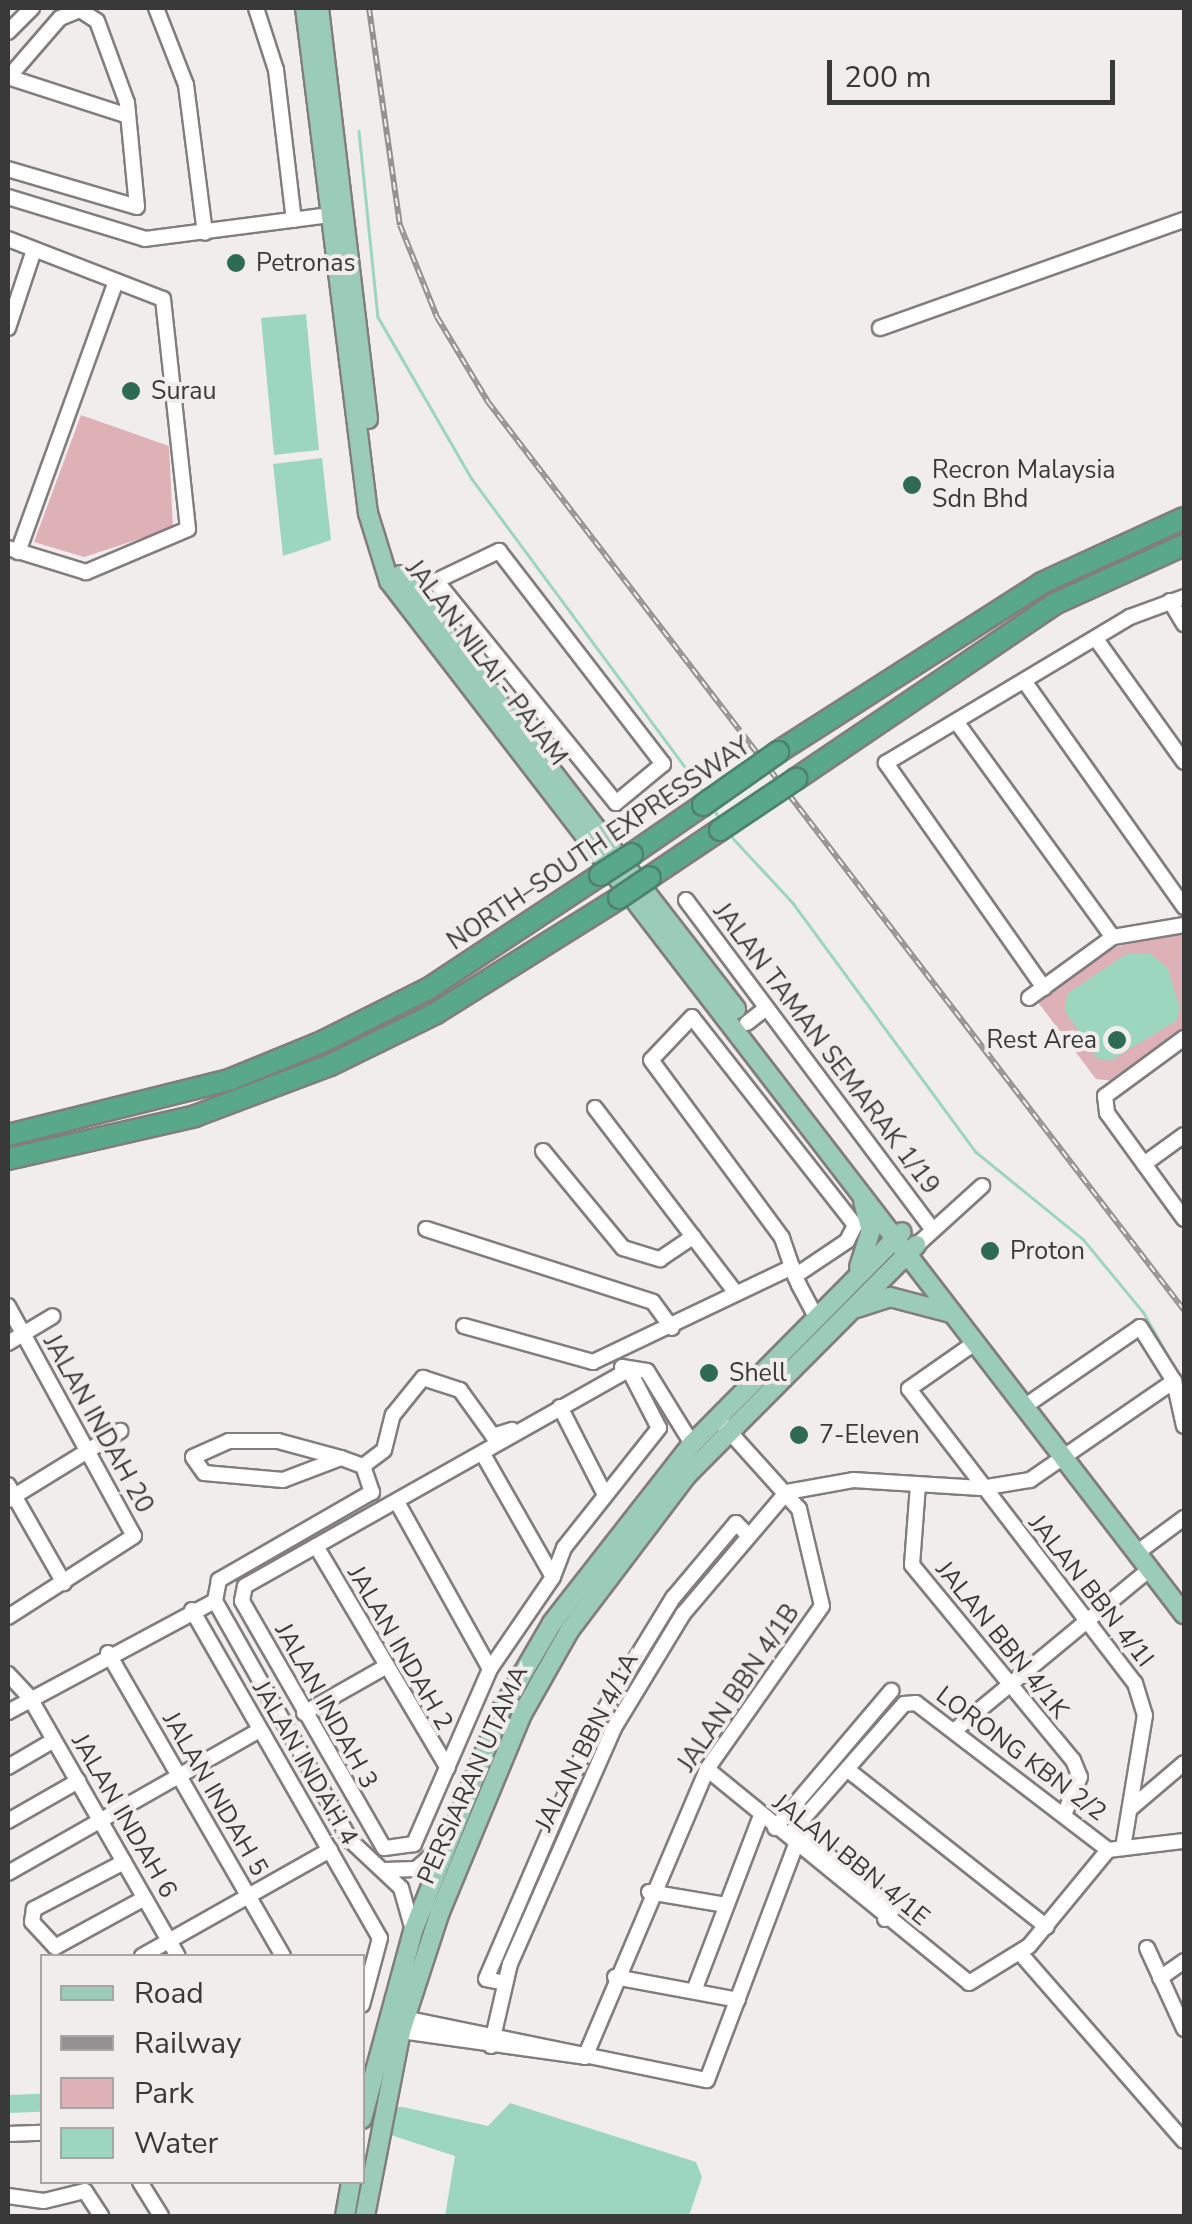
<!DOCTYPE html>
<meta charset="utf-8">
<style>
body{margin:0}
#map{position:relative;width:1192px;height:2224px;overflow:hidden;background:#f2eded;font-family:"Nunito Sans",sans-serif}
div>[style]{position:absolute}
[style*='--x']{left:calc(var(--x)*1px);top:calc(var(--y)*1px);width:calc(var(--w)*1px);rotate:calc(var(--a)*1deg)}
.green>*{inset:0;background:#deb1b6}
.water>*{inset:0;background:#9dd6be}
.stream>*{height:2.5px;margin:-1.25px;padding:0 1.25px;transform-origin:1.25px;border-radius:1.25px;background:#9dd6be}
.river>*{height:18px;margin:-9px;padding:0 9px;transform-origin:9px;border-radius:9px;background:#9dd6be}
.roads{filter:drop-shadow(2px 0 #827d7e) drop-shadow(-2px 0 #827d7e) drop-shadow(0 2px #827d7e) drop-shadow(0 -2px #827d7e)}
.minor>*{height:14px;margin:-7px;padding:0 7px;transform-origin:7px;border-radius:7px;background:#fff}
.major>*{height:18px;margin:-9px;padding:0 9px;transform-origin:9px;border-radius:9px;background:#9bcbb9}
.highway>*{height:20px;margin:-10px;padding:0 10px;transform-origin:10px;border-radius:10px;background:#59a88a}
.rail>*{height:6px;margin-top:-3px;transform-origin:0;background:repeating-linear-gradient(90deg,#f2eded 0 8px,#939191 0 16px);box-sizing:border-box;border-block:2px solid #939191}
.bridges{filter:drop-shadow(2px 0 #4e816e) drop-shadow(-2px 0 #4e816e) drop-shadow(0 2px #4e816e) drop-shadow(0 -2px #4e816e)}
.highway-bridge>*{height:20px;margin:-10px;padding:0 10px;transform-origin:10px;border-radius:10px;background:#59a88a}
.dots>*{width:28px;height:28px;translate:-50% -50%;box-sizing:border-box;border:5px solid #f2eded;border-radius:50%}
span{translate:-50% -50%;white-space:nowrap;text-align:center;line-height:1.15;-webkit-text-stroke:8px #f2eded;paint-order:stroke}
.poi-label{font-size:25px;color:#3a3939}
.left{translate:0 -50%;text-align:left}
.right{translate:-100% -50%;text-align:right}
.street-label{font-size:25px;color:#3a3939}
.frame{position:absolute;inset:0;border:10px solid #3a3939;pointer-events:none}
.legend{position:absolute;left:40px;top:1954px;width:325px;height:230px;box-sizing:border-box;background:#f2eded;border:2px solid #a8a5a5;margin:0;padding:12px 18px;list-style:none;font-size:30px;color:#3a3939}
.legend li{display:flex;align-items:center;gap:20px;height:50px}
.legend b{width:50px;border:2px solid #a8a5a5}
.scale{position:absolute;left:827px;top:60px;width:288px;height:45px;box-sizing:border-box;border:5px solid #3a3939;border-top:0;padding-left:12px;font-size:30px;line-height:35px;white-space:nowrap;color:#3a3939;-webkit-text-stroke:8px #f2eded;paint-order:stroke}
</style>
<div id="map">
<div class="green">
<div style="clip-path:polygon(81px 415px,169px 446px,173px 528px,84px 557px,34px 542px)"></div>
<div style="clip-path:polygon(1183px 932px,1184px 1030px,1114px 1081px,1096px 1079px,1037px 1001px,1115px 947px)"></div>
</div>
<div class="water">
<div style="clip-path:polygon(306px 314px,319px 450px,274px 455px,261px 318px)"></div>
<div style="clip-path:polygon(322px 458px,331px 540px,283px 556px,273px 464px)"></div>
<div style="clip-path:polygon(1126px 954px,1150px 954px,1167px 967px,1180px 1008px,1176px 1021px,1110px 1061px,1097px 1058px,1065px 1011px,1067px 994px)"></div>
<div style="clip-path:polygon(510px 2103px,696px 2162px,702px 2177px,689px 2216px,445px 2216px,455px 2156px,363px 2126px,362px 2108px,403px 2107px,488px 2126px)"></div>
</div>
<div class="stream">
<div style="--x:359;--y:131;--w:187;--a:84.2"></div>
<div style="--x:378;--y:317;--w:187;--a:59.9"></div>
<div style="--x:472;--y:479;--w:388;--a:53.5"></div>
<div style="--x:712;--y:806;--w:17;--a:59"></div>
<div style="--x:731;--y:836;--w:91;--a:47.2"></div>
<div style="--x:793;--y:903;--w:309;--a:53.7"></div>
<div style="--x:976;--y:1152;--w:138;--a:39.1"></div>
<div style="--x:1083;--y:1239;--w:96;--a:50.5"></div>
<div style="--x:1144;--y:1313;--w:81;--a:60.6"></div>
</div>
<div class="river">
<div style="--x:8;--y:2104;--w:34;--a:-2"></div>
</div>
<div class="roads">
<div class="minor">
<div style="--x:156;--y:8;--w:83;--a:68.7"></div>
<div style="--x:186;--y:85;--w:149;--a:82.7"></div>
<div style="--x:256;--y:8;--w:65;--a:72.1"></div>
<div style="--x:276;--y:70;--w:151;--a:83.2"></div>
<div style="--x:8;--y:32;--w:34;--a:-45"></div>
<div style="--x:8;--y:77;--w:126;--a:18"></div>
<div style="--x:8;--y:78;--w:79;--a:-49.1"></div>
<div style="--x:60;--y:18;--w:22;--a:-22"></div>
<div style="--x:80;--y:10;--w:20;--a:33"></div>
<div style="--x:97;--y:21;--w:87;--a:69.9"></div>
<div style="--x:127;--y:103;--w:104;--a:84.5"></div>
<div style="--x:137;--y:207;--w:134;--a:-163.6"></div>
<div style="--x:8;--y:197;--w:143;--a:17"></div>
<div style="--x:145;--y:239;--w:195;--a:-7.4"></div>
<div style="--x:8;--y:239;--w:166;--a:21.2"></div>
<div style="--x:163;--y:299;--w:231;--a:83.8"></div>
<div style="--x:188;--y:529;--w:111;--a:157.1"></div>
<div style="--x:86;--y:572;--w:82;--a:-162.9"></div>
<div style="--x:8;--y:328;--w:82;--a:-71.6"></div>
<div style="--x:880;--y:328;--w:323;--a:-19.6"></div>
<div style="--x:499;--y:551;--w:269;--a:52.4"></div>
<div style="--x:663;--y:764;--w:61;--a:140.3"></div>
<div style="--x:616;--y:803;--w:286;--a:-129"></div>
<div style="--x:436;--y:581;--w:70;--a:-25.5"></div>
<div style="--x:18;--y:552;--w:288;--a:-70.1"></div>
<div style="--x:1170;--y:601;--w:27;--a:59"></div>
<div style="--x:1096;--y:639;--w:151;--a:54.4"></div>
<div style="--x:1027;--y:685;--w:272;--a:54.7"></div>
<div style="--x:958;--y:724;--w:263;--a:54"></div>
<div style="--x:686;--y:900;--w:407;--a:53.2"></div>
<div style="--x:1044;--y:988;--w:275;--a:-125.1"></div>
<div style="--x:886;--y:763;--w:284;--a:-30.9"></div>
<div style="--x:1130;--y:617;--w:58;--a:-20.3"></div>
<div style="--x:1029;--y:998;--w:104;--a:-36"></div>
<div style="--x:1113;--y:937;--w:72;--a:-9.6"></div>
<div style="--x:747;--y:1023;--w:24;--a:-38"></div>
<div style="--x:1184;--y:1038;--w:98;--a:143.7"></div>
<div style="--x:1105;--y:1096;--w:17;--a:83"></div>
<div style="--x:1107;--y:1113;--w:131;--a:54"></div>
<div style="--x:595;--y:1108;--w:228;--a:52.7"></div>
<div style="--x:543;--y:1151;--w:126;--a:50.5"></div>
<div style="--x:623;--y:1248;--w:39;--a:17"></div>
<div style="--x:660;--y:1259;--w:40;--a:-34"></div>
<div style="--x:1144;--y:1164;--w:49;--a:-35.9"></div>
<div style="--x:426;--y:1229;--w:238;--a:17.8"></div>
<div style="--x:653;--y:1302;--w:32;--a:54"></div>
<div style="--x:917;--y:1245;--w:88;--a:-42.2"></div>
<div style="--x:795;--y:1276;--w:63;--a:-33.9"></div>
<div style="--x:847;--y:1241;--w:18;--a:-63"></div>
<div style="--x:855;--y:1225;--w:264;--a:-128.1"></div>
<div style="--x:692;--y:1017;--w:59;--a:133.6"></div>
<div style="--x:651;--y:1060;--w:221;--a:53.6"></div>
<div style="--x:782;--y:1238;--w:31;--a:71"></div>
<div style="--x:792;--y:1267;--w:9;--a:72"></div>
<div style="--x:795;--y:1276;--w:10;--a:66"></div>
<div style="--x:799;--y:1285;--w:34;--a:62"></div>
<div style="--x:8;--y:1306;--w:262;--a:61.3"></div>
<div style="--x:134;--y:1536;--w:150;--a:147.3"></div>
<div style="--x:464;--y:1326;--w:134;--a:15.6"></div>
<div style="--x:593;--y:1362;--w:221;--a:-25.5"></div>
<div style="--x:976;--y:1342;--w:82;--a:145"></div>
<div style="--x:909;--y:1389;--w:371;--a:52.5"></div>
<div style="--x:1135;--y:1683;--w:34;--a:73"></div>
<div style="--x:1145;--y:1715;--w:135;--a:99.4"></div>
<div style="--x:8;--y:1343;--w:52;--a:-31"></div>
<div style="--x:622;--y:1367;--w:25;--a:9"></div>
<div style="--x:647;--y:1371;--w:86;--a:58.3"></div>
<div style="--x:1031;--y:1402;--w:132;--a:-34.5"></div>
<div style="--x:1140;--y:1327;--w:64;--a:57.8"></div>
<div style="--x:1174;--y:1381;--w:46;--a:77.5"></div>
<div style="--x:560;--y:1407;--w:99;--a:62.9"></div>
<div style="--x:484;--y:1456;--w:139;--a:60.3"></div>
<div style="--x:553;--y:1577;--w:112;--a:124.4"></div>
<div style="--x:490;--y:1669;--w:191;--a:113.5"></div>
<div style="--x:414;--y:1844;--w:30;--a:172"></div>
<div style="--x:384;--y:1848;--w:285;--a:-119.9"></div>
<div style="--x:242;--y:1601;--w:15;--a:-79"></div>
<div style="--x:245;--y:1586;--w:441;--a:-29.4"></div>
<div style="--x:629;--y:1370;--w:65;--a:62.7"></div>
<div style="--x:659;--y:1428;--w:153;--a:128.4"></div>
<div style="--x:564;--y:1548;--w:31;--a:111"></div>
<div style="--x:341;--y:1458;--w:62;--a:159.2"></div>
<div style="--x:283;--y:1480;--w:79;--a:-174.9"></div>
<div style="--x:204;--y:1473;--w:19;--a:-125"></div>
<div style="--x:193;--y:1457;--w:39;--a:-24"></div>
<div style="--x:229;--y:1441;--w:49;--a:0"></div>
<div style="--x:278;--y:1441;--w:65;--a:15.1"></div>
<div style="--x:341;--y:1458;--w:23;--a:20"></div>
<div style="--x:363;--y:1466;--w:26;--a:-37"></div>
<div style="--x:384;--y:1450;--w:36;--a:-76"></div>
<div style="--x:393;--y:1415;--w:48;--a:-51"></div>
<div style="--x:423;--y:1378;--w:39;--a:18"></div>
<div style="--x:460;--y:1390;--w:57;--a:54.3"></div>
<div style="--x:493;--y:1436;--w:20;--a:-18"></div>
<div style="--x:363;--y:1466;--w:28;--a:71"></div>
<div style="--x:372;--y:1492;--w:177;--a:150.1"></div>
<div style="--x:219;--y:1580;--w:21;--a:101"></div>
<div style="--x:215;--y:1601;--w:276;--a:60.5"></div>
<div style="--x:351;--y:1841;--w:69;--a:43.2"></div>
<div style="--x:401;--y:1888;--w:44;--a:74.1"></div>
<div style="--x:8;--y:1485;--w:113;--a:60.3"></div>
<div style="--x:918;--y:1485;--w:80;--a:94.3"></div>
<div style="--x:912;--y:1565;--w:253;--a:50.5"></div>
<div style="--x:1073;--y:1760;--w:18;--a:68"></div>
<div style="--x:1080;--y:1777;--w:39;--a:113"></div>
<div style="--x:8;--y:1500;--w:132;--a:-31.6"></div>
<div style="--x:397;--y:1502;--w:191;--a:60.9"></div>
<div style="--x:316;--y:1546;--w:258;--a:59.3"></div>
<div style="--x:1138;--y:1552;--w:57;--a:-36.5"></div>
<div style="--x:192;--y:1610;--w:378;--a:60.2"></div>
<div style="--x:380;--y:1938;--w:69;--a:105"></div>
<div style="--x:108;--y:1653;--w:350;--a:60"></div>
<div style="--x:8;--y:1674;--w:33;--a:47"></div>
<div style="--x:30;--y:1698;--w:297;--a:60.2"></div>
<div style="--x:8;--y:1712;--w:235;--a:-28.2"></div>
<div style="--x:304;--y:1713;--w:93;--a:-29.6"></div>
<div style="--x:954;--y:1731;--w:254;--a:-39.6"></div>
<div style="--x:8;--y:1767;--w:53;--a:-30.4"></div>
<div style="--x:707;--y:1769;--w:338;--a:39.2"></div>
<div style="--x:969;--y:1983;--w:70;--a:-31.7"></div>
<div style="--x:1029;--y:1946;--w:124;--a:-50.5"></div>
<div style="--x:1108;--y:1850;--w:77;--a:-6.8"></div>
<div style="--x:848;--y:1770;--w:253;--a:38.3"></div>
<div style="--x:1130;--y:1809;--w:71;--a:-40.4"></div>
<div style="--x:8;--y:1821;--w:81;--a:-29.7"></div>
<div style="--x:775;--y:1828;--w:180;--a:-49.7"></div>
<div style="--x:124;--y:1862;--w:102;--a:152.4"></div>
<div style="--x:34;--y:1909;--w:13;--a:99"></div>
<div style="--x:32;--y:1922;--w:34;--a:47"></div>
<div style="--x:55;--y:1947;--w:102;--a:-28.6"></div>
<div style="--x:384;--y:1870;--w:32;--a:-2"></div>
<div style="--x:416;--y:1869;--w:40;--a:-41"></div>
<div style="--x:8;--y:1873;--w:290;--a:-29.6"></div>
<div style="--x:649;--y:1892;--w:78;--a:9.6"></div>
<div style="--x:885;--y:1919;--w:13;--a:-51"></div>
<div style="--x:893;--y:1909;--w:127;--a:-140.4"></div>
<div style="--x:795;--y:1828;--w:165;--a:-48.7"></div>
<div style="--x:904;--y:1704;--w:12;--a:-5"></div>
<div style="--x:916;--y:1703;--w:242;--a:37.4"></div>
<div style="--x:1147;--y:1948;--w:89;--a:65.4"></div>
<div style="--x:1020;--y:1953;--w:249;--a:48.9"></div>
<div style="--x:142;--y:1956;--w:216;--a:-29.4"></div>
<div style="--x:615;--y:1977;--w:125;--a:10.6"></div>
<div style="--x:1160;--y:1978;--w:29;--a:-35"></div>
<div style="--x:505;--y:1983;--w:19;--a:-168"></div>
<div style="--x:486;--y:1979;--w:278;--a:-66.7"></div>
<div style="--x:596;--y:1724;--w:148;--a:-58.6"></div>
<div style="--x:673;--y:1598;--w:98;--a:-50"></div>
<div style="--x:736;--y:1523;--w:17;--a:45"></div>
<div style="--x:694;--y:1991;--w:187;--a:-69.1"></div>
<div style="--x:404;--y:2018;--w:309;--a:11.6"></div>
<div style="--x:707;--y:2080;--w:252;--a:-69.3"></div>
<div style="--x:401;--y:2031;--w:186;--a:8"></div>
<div style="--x:491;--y:2046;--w:84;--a:-77"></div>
<div style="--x:510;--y:1964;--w:258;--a:-66.2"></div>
<div style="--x:614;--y:1728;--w:133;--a:-58.8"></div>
<div style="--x:683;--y:1614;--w:160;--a:-49.6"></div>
<div style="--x:787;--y:1492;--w:67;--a:-10.3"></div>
<div style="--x:853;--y:1480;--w:128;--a:3.6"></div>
<div style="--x:981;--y:1488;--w:50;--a:-9.3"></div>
<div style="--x:1030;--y:1480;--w:175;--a:-34.5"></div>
<div style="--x:585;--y:2057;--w:313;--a:-67"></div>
<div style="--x:707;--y:1769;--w:199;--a:-54.8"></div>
<div style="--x:822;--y:1606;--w:100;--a:-103.3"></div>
<div style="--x:799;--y:1509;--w:122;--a:-132"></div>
<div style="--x:8;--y:2134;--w:34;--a:-2"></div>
<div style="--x:140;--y:2182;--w:40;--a:58"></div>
<div style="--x:8;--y:2196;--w:36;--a:8"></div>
<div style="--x:44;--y:2201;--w:42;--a:-13.7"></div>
<div style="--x:85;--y:2191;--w:30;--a:57"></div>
</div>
<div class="major">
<div style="--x:305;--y:8;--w:509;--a:82.89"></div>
<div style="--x:368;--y:513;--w:71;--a:72.8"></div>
<div style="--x:389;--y:581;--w:1304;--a:52.42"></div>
<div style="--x:319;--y:8;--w:414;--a:83.2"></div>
<div style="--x:400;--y:575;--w:549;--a:52.25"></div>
<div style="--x:859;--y:1267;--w:38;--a:-72"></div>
<div style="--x:871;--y:1231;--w:30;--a:-105"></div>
<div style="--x:857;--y:1308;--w:35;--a:-18"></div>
<div style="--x:890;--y:1297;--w:63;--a:14.7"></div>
<div style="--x:362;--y:2119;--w:195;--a:-74.8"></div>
<div style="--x:413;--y:1931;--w:239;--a:-68.2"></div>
<div style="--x:502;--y:1709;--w:99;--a:-59.8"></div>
<div style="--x:552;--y:1623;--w:227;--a:-52"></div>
<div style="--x:692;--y:1444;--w:298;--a:-45.3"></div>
<div style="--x:345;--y:2216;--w:35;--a:-80"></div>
<div style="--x:365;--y:2216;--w:188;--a:-79"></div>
<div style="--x:401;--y:2031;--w:125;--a:-71.9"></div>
<div style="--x:440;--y:1912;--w:212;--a:-67.5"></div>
<div style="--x:521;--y:1716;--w:98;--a:-60.5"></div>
<div style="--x:569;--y:1631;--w:196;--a:-52.9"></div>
<div style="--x:687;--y:1475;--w:325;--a:-45.1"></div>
</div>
<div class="highway">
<div style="--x:778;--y:752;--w:313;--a:-32.6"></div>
<div style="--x:1042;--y:583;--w:156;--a:-24.6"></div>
<div style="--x:796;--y:779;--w:312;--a:-34.1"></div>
<div style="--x:1054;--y:604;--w:143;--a:-24.4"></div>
<div style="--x:632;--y:854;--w:86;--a:-34.6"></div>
<div style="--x:650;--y:877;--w:84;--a:-33.9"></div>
<div style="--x:8;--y:1135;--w:228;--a:-14"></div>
<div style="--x:229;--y:1080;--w:103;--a:-22.3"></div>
<div style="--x:324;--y:1041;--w:116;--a:-26.6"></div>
<div style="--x:428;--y:989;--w:206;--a:-33.5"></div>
<div style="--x:8;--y:1159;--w:192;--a:-12.9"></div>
<div style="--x:195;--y:1116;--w:144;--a:-20.7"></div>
<div style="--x:330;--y:1065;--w:118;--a:-26.1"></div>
<div style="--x:436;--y:1013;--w:216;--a:-32.1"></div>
</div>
</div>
<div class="rail">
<div style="--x:369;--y:8;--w:219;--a:81.9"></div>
<div style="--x:400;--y:225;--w:99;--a:68.1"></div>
<div style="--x:437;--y:317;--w:99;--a:59"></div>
<div style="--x:488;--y:402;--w:1144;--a:52.53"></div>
</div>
<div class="bridges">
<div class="highway-bridge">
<div style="--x:703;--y:805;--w:92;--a:-35.2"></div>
<div style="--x:720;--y:830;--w:92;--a:-33.9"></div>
<div style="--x:600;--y:875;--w:38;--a:-33"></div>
<div style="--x:619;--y:898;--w:37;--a:-34"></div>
</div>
</div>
<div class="dots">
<div style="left:236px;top:263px;background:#2f6a55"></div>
<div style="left:131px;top:391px;background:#2f6a55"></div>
<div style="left:912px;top:485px;background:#2f6a55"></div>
<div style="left:1117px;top:1040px;background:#2f6a55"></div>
<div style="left:990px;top:1251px;background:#2f6a55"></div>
<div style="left:709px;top:1373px;background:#2f6a55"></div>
<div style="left:799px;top:1435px;background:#2f6a55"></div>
</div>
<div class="poi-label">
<span class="left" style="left:256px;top:263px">Petronas</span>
<span class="left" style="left:151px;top:391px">Surau</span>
<span class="left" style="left:932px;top:485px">Recron Malaysia<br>Sdn Bhd</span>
<span class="right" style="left:1097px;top:1040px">Rest Area</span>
<span class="left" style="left:1010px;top:1251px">Proton</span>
<span class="left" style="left:729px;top:1373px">Shell</span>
<span class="left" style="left:819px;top:1435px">7-Eleven</span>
</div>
<div class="street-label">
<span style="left:486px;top:663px;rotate:53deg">JALAN NILAI - PAJAM</span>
<span style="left:599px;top:844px;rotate:-34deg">NORTH–SOUTH EXPRESSWAY</span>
<span style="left:826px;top:1049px;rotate:53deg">JALAN TAMAN SEMARAK 1/19</span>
<span style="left:98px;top:1424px;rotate:61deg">JALAN INDAH 20</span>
<span style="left:1091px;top:1591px;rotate:52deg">JALAN BBN 4/1I</span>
<span style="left:1002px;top:1640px;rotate:51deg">JALAN BBN 4/1K</span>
<span style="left:400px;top:1648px;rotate:60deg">JALAN INDAH 2</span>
<span style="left:739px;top:1688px;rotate:-56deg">JALAN BBN 4/1B</span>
<span style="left:326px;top:1706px;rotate:61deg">JALAN INDAH 3</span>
<span style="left:587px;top:1742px;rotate:-63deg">JALAN BBN 4/1A</span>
<span style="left:1021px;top:1754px;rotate:37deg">LORONG KBN 2/2</span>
<span style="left:305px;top:1763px;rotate:60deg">JALAN INDAH 4</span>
<span style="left:473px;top:1775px;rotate:-66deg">PERSIARAN UTAMA</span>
<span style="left:215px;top:1794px;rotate:60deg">JALAN INDAH 5</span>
<span style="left:124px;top:1816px;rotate:60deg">JALAN INDAH 6</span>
<span style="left:851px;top:1860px;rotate:39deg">JALAN BBN 4/1E</span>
</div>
<div class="frame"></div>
<ul class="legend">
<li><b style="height:12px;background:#9bcbb9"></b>Road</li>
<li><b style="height:12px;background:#939191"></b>Railway</li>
<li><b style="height:28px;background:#deb1b6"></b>Park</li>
<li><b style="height:28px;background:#9dd6be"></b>Water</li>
</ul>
<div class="scale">200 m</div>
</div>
